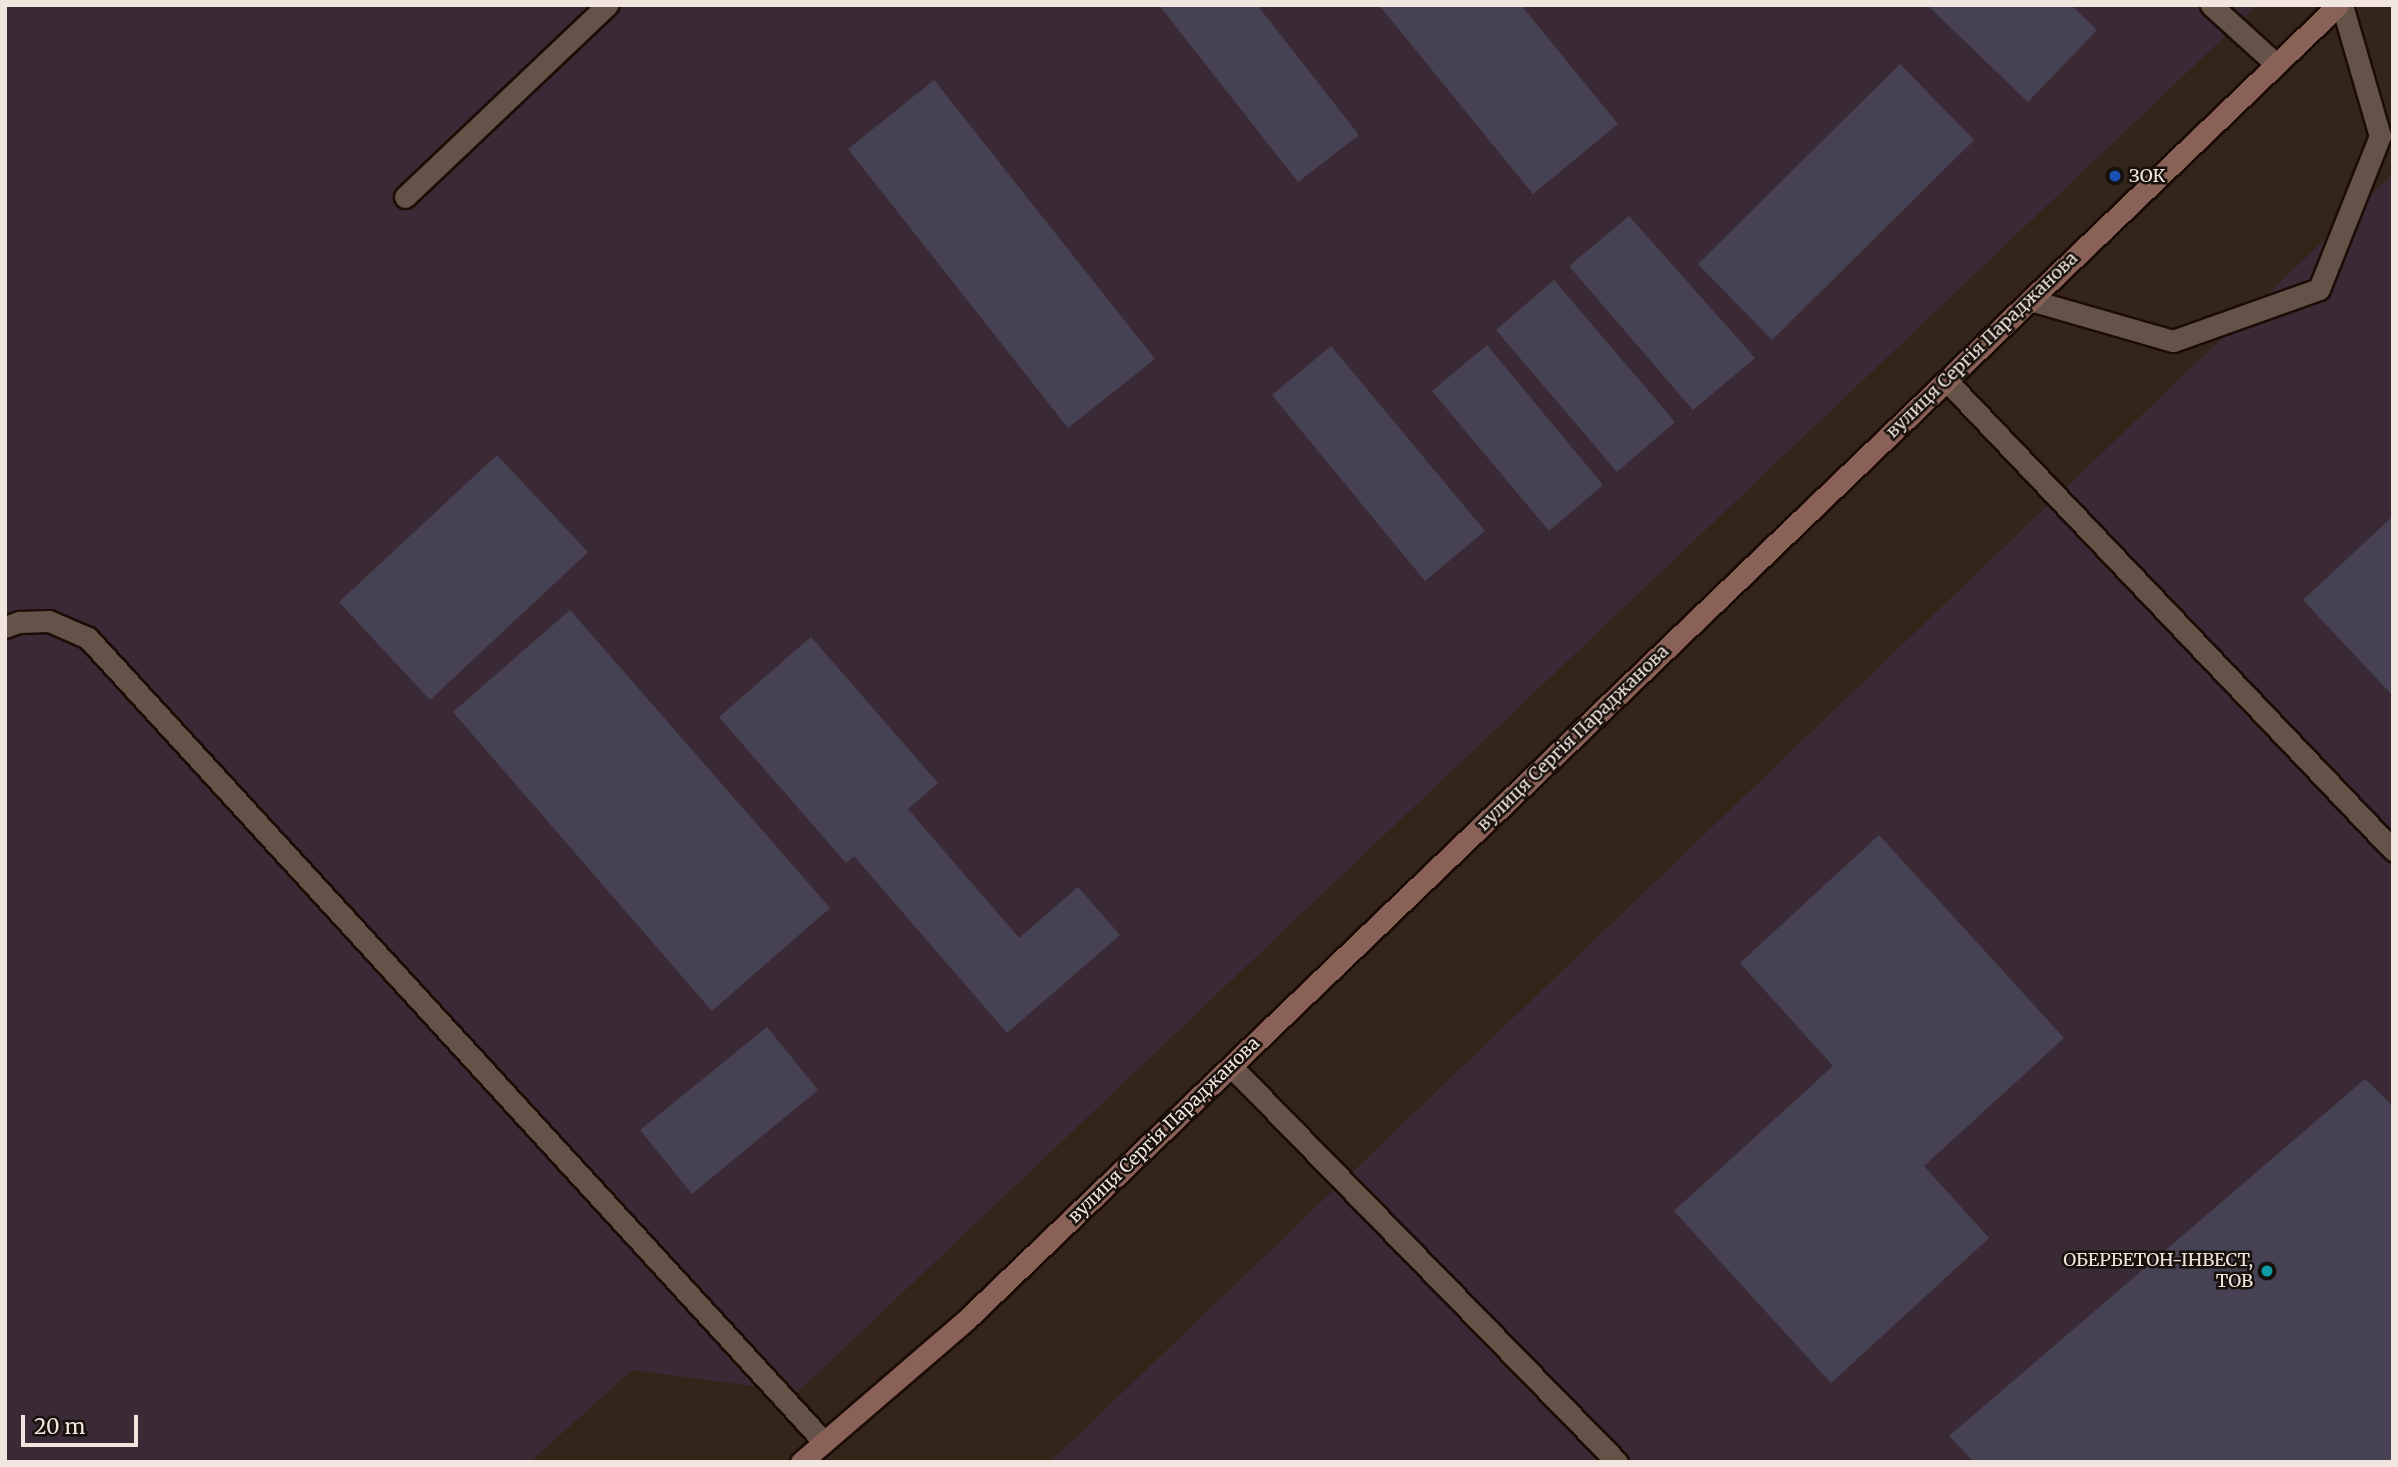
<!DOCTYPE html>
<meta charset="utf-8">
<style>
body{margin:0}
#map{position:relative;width:2398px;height:1467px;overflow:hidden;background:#34251b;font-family:Merriweather,serif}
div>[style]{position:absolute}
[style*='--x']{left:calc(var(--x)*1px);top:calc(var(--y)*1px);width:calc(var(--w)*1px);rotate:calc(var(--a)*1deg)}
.industrial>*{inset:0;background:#3a2a35}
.building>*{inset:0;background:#474253}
.roads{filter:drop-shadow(2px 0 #1b0d05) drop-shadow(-2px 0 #1b0d05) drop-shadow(0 2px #1b0d05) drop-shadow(0 -2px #1b0d05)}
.lane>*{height:21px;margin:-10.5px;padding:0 10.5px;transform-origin:10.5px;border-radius:10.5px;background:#655349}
.secondary>*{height:21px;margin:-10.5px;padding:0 10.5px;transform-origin:10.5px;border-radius:10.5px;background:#8a6157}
.dots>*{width:19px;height:19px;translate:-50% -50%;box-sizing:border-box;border:4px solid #17100b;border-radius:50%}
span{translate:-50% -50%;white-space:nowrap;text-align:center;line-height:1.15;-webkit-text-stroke:5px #17100b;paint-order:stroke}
.poi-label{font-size:18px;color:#f0e5df}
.left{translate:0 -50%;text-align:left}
.right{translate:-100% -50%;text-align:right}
.street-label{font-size:18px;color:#f0e5df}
.frame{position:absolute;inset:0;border:7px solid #f0e5df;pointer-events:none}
.scale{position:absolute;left:21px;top:1415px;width:117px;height:32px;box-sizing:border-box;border:4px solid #f0e5df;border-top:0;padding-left:9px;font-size:21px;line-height:24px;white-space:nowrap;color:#f0e5df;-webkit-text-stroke:5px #17100b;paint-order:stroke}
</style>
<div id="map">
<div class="industrial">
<div style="clip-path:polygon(5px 5px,2258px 5px,798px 1392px,632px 1370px,530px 1462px,5px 1462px)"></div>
<div style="clip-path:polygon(2393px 174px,2393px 1462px,1050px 1462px)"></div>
</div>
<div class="building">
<div style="clip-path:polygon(1159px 5px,1257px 5px,1359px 135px,1298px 182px)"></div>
<div style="clip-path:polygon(1379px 5px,1521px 5px,1618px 124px,1533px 194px)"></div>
<div style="clip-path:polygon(1927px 5px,2071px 5px,2097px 30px,2028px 102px)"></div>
<div style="clip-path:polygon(1900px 64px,1974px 140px,1772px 340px,1698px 264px)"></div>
<div style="clip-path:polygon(934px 80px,1155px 359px,1068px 428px,848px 149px)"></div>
<div style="clip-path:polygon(1629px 216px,1755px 358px,1693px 410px,1569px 266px)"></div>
<div style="clip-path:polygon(1554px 280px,1675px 422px,1617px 472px,1496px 330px)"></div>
<div style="clip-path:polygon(1487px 345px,1603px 485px,1549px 531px,1432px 391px)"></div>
<div style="clip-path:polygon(1331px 346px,1485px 531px,1425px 581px,1272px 395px)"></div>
<div style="clip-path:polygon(497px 455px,588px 552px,430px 700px,339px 602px)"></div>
<div style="clip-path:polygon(2393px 516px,2393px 696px,2303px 600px)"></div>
<div style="clip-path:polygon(570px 610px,830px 908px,712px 1011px,453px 712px)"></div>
<div style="clip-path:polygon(811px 637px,938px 783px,908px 809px,1019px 938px,1078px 887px,1120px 935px,1007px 1033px,854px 856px,846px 863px,719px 717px)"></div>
<div style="clip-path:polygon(1879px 835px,2064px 1038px,1924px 1166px,1989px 1238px,1831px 1383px,1674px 1211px,1833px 1066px,1740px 963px)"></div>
<div style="clip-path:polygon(767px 1027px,818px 1090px,692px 1194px,640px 1130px)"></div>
<div style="clip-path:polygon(2365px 1079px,2393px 1106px,2393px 1462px,1974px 1462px,1949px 1436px)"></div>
</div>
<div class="roads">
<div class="lane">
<div style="--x:2211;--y:5;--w:88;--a:42.2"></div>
<div style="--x:405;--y:197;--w:279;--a:-43.5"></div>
<div style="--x:2030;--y:300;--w:149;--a:16"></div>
<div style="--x:2173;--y:341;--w:155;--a:-19.6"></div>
<div style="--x:2319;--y:289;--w:165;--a:-68.3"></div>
<div style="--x:2380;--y:136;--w:136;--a:-106.2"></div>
<div style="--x:1946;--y:380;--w:649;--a:46.44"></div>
<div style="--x:5;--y:627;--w:15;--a:-20"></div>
<div style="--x:19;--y:622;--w:30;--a:-2"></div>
<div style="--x:49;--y:621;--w:43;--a:23.6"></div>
<div style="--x:88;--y:638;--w:1090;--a:47.53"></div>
<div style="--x:1231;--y:1066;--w:553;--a:45.73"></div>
</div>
<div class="secondary">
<div style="--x:801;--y:1462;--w:218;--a:-40.7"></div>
<div style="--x:966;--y:1320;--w:1900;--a:-43.78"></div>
</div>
</div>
<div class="dots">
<div style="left:2115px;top:176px;background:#1a4fb4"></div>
<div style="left:2267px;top:1271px;background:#0f9aa8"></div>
</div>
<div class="poi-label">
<span class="left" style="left:2129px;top:176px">ЗОК</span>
<span class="right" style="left:2253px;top:1271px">ОБЕРБЕТОН-ІНВЕСТ,<br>ТОВ</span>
</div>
<div class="street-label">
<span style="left:1982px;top:345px;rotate:-44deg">вулиця Сергія Параджанова</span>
<span style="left:1573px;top:738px;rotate:-44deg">вулиця Сергія Параджанова</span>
<span style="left:1164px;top:1130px;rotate:-44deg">вулиця Сергія Параджанова</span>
</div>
<div class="frame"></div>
<div class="scale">20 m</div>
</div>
